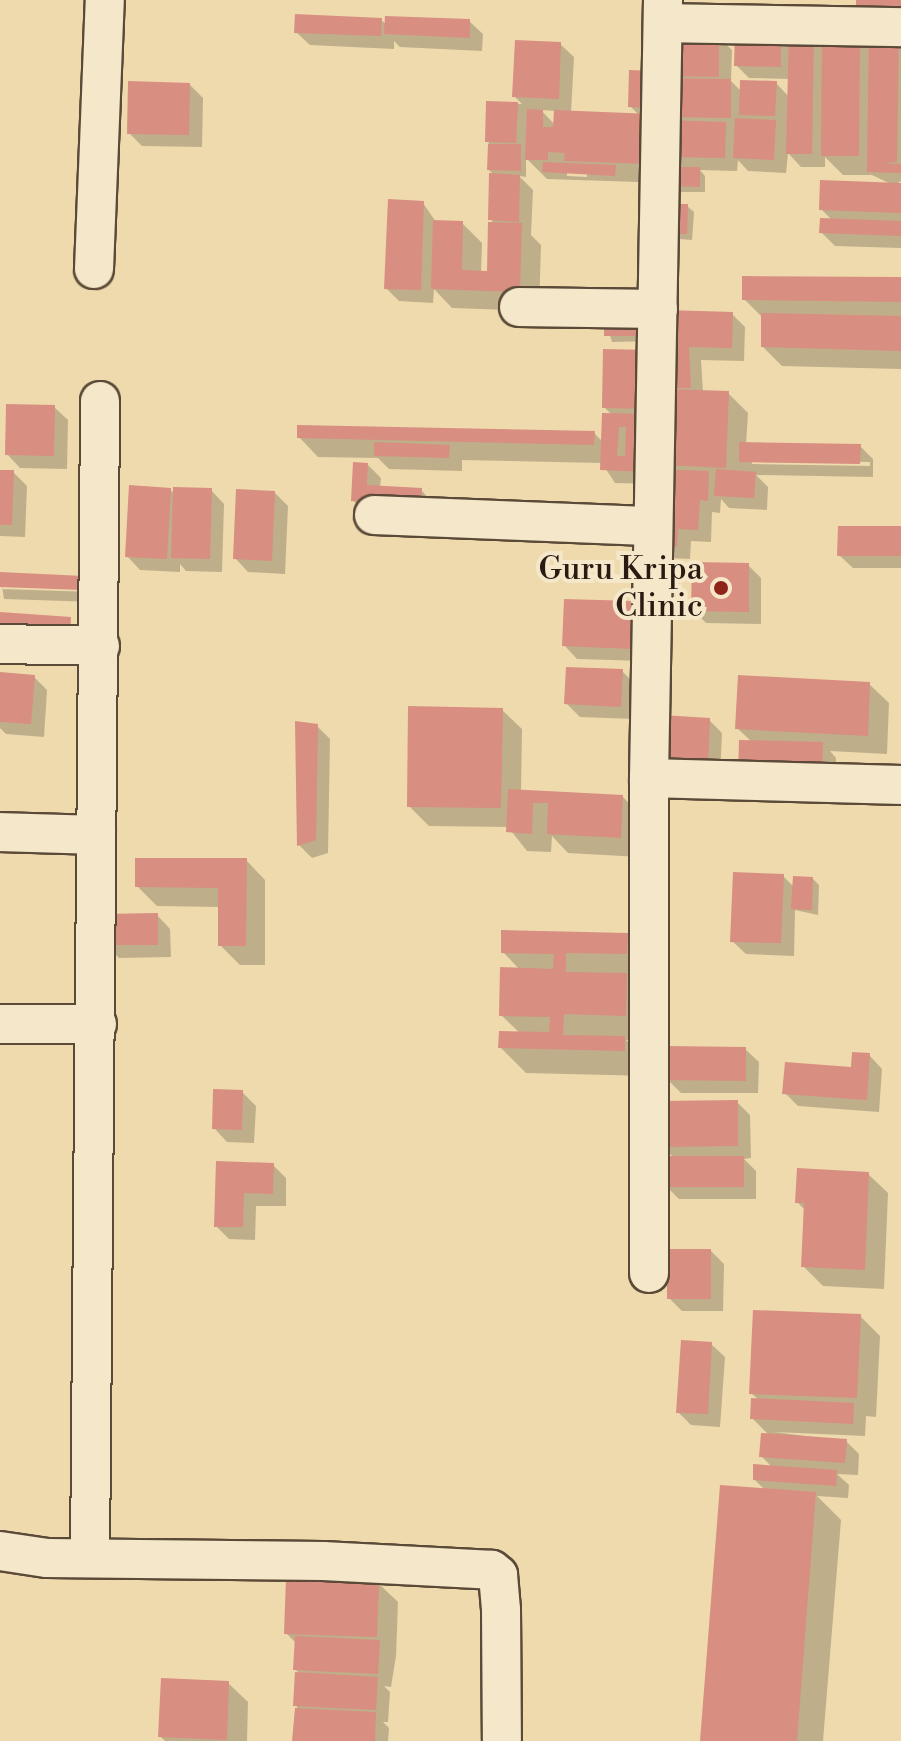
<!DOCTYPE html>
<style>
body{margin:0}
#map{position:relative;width:901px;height:1741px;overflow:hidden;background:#efdaad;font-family:"Libre Bodoni",serif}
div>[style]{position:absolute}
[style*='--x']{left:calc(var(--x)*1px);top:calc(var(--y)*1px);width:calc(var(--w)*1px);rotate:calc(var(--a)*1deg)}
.shadow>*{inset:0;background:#0003}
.building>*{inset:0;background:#d88e80}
.roads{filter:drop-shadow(2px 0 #5b4a38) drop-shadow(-2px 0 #5b4a38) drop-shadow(0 2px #5b4a38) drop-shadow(0 -2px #5b4a38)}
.minor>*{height:38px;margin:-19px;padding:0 19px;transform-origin:19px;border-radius:19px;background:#f5e7ca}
.dots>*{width:22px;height:22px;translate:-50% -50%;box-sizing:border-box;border:4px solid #f5e7ca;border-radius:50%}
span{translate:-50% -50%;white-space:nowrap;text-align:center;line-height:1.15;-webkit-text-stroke:8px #f5e7ca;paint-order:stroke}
.poi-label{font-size:32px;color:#2a1a11}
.right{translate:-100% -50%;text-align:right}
</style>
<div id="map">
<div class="shadow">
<div style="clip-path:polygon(evenodd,858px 0,901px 0,901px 181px,895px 185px,901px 185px,901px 248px,835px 246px,821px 232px,832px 220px,821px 209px,893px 185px,872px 175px,843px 175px,825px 157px,825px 167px,801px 167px,788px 153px,786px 173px,748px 171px,738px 160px,737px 171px,700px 170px,705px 176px,705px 192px,681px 192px,669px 183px,547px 179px,526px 158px,526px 177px,519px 176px,533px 190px,531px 235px,541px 245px,539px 311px,452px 308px,434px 289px,433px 303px,399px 301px,386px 288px,423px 203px,436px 222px,462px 223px,482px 243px,481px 273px,489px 273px,495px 176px,489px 170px,488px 103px,522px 104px,514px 96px,560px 44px,574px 57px,571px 113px,640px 116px,630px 106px,653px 73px,718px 37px,732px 50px,731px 81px,742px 92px,776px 83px,789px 97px,790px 79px,749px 78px,736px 65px,737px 32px,859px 33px,858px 0,541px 110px,556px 111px,555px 125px,541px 110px,858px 0,567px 172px,587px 173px,587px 177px,567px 176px,567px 172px)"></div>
<div style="clip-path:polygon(381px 20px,387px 25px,469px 21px,483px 34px,482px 51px,400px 47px,394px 41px,394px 49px,310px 45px,296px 32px)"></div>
<div style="clip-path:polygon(190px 85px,203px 98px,202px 147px,142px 146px,129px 133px)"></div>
<div style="clip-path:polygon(687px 206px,694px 212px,692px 240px,679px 239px,673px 233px)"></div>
<div style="clip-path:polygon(901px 279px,901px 369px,782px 366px,763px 347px,763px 318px,744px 299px)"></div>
<div style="clip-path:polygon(evenodd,667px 312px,732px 314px,745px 327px,744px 361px,701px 360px,703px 392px,728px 393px,748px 413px,746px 445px,860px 446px,873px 459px,873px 477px,756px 475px,768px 487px,767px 510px,729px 508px,721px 499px,720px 513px,712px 512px,711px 542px,691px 541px,690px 559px,669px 558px,658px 484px,615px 483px,602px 463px,462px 460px,462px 471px,389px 469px,378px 458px,318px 457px,299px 437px,594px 433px,603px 442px,612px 415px,604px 407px,651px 352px,667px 312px,752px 460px,870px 462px,870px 466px,752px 464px,752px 460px)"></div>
<div style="clip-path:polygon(606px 323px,655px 341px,612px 342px)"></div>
<div style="clip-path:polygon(54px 407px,68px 420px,67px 469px,20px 468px,7px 454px)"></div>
<div style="clip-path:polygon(367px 464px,381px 478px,380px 488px,421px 490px,434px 504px,366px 514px,353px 500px)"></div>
<div style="clip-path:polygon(0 472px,13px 472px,27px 486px,25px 537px,0 536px)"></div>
<div style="clip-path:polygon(170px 490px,175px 494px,211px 490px,224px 504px,222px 572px,186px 571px,180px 564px,180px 572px,140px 570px,127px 556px)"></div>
<div style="clip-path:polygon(275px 493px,288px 506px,285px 574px,248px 572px,235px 558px)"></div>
<div style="clip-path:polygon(901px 528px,901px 568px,853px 568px,839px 555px)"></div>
<div style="clip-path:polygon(748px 565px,761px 578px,761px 624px,706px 623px,693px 610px)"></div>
<div style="clip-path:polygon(evenodd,0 574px,83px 578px,96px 591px,96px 602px,4px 599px,0 574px,2px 585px,93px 588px,93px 592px,2px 589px,2px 585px)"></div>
<div style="clip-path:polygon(633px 603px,644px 661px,577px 659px,564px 645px)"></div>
<div style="clip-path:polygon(622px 671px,635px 684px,634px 719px,580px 717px,566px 703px)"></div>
<div style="clip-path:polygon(0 674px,34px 677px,47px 690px,44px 737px,6px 734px,0 728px)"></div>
<div style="clip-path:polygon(869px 684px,889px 703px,887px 754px,830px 751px,836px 758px,835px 791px,752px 742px,737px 728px)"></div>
<div style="clip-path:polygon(502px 710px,522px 729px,521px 792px,623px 797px,642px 817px,640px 857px,568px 853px,552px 836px,551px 852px,527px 851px,508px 827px,429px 826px,409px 806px)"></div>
<div style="clip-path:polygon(709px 720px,722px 733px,720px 778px,674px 776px)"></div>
<div style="clip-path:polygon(317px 726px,330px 739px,328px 853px,312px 858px,299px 845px)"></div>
<div style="clip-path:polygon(246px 860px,265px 880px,265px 965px,240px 965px,220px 945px,220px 907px,157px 906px,137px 886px)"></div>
<div style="clip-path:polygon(783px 876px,794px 887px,813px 879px,819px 885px,818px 915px,795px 910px,794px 956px,746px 954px,732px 941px)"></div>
<div style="clip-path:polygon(157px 915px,170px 929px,171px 957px,119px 958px,106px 945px)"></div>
<div style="clip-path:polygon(627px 935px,652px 961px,652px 979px,629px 979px,651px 1001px,651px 1040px,626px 1040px,650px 1063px,650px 1076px,526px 1073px,500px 1047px,520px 1033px,501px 1015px,520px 970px,503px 952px)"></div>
<div style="clip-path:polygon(745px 1049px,759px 1062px,758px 1093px,681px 1093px,668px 1080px)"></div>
<div style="clip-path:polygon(869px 1055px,882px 1069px,879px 1112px,798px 1106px,785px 1093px,853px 1069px)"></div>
<div style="clip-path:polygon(242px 1092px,256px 1106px,254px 1143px,227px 1142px,214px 1128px)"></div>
<div style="clip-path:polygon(737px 1102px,750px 1115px,751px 1158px,744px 1159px,756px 1171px,756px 1199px,679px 1199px,666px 1186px,674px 1158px,663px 1146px)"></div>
<div style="clip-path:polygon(218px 1163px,273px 1165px,286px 1178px,286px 1206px,256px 1206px,255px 1240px,229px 1239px,216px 1226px)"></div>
<div style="clip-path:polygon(868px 1174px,888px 1193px,884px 1289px,823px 1286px,803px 1266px,806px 1211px,797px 1202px)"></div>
<div style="clip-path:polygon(711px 1251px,724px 1264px,723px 1311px,682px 1311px,669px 1298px)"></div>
<div style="clip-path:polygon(860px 1316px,880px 1336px,876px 1417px,866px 1416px,865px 1436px,774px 1432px,846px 1441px,859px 1454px,858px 1475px,837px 1474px,849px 1485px,848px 1498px,817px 1496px,841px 1520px,823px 1741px,702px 1741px,765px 1490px,755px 1480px,773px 1468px,761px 1456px,769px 1435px,752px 1418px,759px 1400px,751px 1393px)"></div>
<div style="clip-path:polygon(711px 1344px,725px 1357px,720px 1427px,691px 1425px,678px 1412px)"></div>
<div style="clip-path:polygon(378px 1583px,398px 1602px,396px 1656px,391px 1687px,384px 1686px,390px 1692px,388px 1722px,383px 1722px,389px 1728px,388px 1741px,294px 1741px,300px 1674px,295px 1669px,297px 1644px,286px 1633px)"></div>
<div style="clip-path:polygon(228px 1683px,248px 1702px,247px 1741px,165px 1741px,160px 1736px)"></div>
</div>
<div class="building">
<div style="clip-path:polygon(856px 0,901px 0,901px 23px,856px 23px)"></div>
<div style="clip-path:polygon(295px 14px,382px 18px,381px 36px,294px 33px)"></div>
<div style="clip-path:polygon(385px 16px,470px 19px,470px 38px,384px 34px)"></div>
<div style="clip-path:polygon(869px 28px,899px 28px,897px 162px,881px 163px,901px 164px,901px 173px,867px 172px)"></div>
<div style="clip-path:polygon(789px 29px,814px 30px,812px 154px,786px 154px)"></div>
<div style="clip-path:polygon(735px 30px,781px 31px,781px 67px,734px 66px)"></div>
<div style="clip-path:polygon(822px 31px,860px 31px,859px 156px,821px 156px)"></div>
<div style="clip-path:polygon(666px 34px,719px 35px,719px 77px,665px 76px)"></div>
<div style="clip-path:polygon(515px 40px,561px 42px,559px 99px,512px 97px)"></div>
<div style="clip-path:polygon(629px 70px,654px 71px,653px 108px,628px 107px)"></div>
<div style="clip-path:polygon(666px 78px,731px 79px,731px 118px,666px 117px)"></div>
<div style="clip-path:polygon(740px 80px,777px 81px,775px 116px,739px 115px)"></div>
<div style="clip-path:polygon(128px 81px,190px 83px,189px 135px,127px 134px)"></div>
<div style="clip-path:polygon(486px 101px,518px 102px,516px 143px,485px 142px)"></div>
<div style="clip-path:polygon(527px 109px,543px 110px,543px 127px,553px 127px,554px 110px,652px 114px,650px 164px,564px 161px,565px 153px,548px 152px,548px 160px,525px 160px)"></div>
<div style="clip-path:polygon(735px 118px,776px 120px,774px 160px,733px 158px)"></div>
<div style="clip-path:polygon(662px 120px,726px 122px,725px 158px,661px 157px)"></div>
<div style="clip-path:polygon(488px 144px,521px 144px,521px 171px,487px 170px)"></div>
<div style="clip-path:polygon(543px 162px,616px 165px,615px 176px,542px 172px)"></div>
<div style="clip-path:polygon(673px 167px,700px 167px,700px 187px,672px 186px)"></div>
<div style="clip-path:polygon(489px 173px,520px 175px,519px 222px,488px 220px)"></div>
<div style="clip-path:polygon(820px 180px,901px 183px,901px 213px,819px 210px)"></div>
<div style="clip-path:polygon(388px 199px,424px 201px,421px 290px,384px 289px)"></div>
<div style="clip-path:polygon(673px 204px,688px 204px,687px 234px,671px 234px)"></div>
<div style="clip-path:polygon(820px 218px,901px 221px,901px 236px,819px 233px)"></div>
<div style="clip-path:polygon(433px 220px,463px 221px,462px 270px,487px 271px,488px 222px,522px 223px,520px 292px,431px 289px)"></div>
<div style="clip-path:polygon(742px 276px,901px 277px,901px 302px,742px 300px)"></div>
<div style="clip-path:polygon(666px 310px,733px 312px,732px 348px,689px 347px,691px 388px,664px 388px)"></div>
<div style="clip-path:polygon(761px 313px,901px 316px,901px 351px,761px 347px)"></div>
<div style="clip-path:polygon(604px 321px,649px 321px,649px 336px,604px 336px)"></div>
<div style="clip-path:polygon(603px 349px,651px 350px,650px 409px,602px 408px)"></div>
<div style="clip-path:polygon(666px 389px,729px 391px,726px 468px,663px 465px)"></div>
<div style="clip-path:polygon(6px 404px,55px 405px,54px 456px,5px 455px)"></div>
<div style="clip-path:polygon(evenodd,602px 413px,650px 414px,648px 472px,600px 470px,602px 413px,619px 427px,626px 427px,625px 456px,617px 456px,619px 427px)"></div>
<div style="clip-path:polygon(297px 425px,595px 431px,594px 445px,297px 438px)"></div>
<div style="clip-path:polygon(374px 442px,450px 445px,449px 458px,374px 456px)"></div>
<div style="clip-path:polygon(739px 442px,861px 444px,860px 464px,739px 462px)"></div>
<div style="clip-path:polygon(353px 462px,368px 463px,367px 485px,422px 488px,421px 506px,351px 501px)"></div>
<div style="clip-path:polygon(656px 469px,709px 471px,708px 501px,700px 500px,698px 530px,678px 529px,677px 547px,654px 545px)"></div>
<div style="clip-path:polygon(716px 469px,756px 472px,754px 498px,714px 496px)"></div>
<div style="clip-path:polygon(0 470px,14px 470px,12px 525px,0 525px)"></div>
<div style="clip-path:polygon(129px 485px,171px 488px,167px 559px,125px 557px)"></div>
<div style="clip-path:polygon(173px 487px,212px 488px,210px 559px,171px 558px)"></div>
<div style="clip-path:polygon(236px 489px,275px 491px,272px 561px,233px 559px)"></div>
<div style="clip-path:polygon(838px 526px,901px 526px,901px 556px,837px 556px)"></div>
<div style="clip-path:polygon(692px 562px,749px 563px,749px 612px,691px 611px)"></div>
<div style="clip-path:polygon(0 572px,84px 576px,83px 590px,0 587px)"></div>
<div style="clip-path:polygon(564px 599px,634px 601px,632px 649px,562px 646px)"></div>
<div style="clip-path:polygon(0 612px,71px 617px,70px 639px,0 636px)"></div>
<div style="clip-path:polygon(566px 667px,623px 669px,621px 707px,564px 704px)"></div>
<div style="clip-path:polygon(0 672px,35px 675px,31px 724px,0 722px)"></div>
<div style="clip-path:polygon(738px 675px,870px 682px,868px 736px,735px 729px)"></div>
<div style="clip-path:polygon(408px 706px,503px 708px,501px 808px,407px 807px)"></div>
<div style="clip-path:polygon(661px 715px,710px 718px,708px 766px,659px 763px)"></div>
<div style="clip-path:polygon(295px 721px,318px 724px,316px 840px,297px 846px)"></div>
<div style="clip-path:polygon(739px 740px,823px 742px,822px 779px,738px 776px)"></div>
<div style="clip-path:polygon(508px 789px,623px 795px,621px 838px,547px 834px,548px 803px,533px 803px,532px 834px,506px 832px)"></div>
<div style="clip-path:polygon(135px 858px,247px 858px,246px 946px,218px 946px,218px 888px,135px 887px)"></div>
<div style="clip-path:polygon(733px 872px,784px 874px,781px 943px,730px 942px)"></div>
<div style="clip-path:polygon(793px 876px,813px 877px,812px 910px,791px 909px)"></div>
<div style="clip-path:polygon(158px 913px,158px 945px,104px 945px,103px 914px)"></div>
<div style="clip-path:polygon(501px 930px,628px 933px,627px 954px,566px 953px,566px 972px,627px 973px,626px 1016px,564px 1014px,563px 1035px,625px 1036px,625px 1051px,498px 1048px,499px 1031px,549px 1032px,550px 1017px,499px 1016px,500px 967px,553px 969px,554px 954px,501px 953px)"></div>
<div style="clip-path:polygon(666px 1046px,746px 1047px,746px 1081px,666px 1080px)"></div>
<div style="clip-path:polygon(852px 1052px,870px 1053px,867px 1100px,782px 1094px,785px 1062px,851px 1067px)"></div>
<div style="clip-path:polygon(213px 1089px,243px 1090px,242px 1130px,212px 1129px)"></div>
<div style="clip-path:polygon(738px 1100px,738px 1146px,661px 1147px,660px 1101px)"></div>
<div style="clip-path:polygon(664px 1156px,744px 1156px,744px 1187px,664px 1187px)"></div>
<div style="clip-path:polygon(216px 1161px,274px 1163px,273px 1194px,244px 1193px,243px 1227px,214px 1227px)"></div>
<div style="clip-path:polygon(797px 1168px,869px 1172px,865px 1270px,801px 1267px,804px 1203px,795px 1203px)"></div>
<div style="clip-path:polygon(667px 1249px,711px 1249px,711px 1299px,667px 1299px)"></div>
<div style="clip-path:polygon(753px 1310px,861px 1314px,857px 1398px,749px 1394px)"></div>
<div style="clip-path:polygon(681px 1340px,712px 1342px,708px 1414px,676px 1413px)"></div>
<div style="clip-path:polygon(751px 1398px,854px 1403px,853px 1424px,750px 1419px)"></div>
<div style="clip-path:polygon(761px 1433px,847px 1439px,845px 1463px,759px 1457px)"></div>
<div style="clip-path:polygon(753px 1464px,837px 1470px,836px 1486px,753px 1480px)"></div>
<div style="clip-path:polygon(720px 1485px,816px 1492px,797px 1741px,700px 1741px)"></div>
<div style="clip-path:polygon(286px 1578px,379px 1581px,377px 1637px,284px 1634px)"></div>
<div style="clip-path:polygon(295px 1636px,380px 1640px,378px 1674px,293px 1670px)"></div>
<div style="clip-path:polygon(295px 1672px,378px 1677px,376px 1710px,293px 1706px)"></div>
<div style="clip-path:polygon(161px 1678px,229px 1681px,227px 1740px,158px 1737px)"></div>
<div style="clip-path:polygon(295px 1708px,376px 1712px,375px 1741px,292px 1741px)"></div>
</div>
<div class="roads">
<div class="minor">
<div style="--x:663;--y:23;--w:238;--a:1"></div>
<div style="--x:94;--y:269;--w:269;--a:-87.7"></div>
<div style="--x:519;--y:307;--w:139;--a:0.8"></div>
<div style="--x:374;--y:515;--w:279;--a:2.3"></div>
<div style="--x:0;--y:644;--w:100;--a:1.1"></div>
<div style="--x:649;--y:778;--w:252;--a:1.6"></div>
<div style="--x:0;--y:832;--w:96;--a:1.8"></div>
<div style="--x:0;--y:1024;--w:97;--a:0"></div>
<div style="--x:649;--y:1273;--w:495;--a:-90"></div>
<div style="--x:649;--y:778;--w:778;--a:-88.97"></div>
<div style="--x:0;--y:1551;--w:48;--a:8.5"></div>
<div style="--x:47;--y:1558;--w:276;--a:0.6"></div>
<div style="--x:323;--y:1561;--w:169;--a:3"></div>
<div style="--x:492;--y:1570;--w:8;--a:40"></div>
<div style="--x:498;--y:1575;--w:35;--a:85"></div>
<div style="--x:501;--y:1610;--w:131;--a:89.6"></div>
<div style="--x:90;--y:1557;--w:1156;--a:-89.5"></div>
</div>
</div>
<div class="dots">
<div style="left:721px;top:588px;background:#8f2418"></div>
</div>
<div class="poi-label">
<span class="right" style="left:703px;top:588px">Guru Kripa<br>Clinic</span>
</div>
</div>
